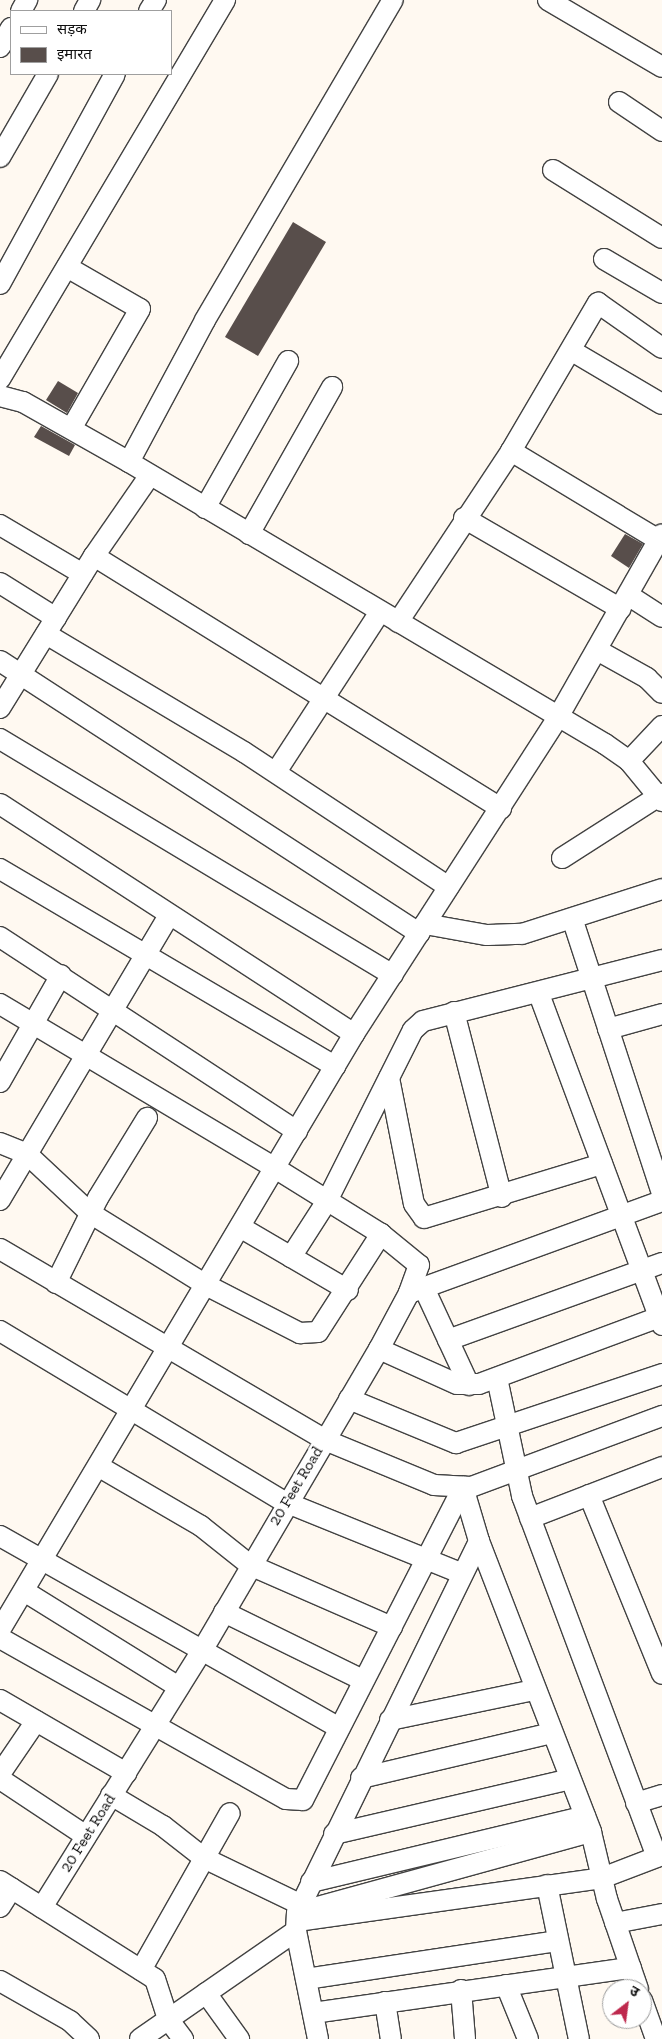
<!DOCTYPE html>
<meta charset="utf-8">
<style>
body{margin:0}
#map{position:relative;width:662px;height:2039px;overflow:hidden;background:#fff9f1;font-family:"Zilla Slab","Noto Sans Devanagari",serif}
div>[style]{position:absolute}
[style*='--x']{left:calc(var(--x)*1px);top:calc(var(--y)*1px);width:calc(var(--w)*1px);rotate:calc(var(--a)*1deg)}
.building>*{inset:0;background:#584e4b}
.roads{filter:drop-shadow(1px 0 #424242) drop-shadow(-1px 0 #424242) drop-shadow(0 1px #424242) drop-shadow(0 -1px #424242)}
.minor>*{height:20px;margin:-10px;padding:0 10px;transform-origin:10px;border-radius:10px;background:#fff}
span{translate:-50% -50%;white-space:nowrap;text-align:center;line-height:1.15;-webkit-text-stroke:5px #fff;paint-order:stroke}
.street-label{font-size:16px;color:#0f0f0f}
.legend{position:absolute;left:10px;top:10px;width:162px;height:65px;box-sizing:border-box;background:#fff;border:1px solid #9f9f9f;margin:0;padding:6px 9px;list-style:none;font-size:15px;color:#0f0f0f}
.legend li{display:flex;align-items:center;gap:10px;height:25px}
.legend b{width:25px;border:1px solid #9f9f9f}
.north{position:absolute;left:602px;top:1979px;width:50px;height:50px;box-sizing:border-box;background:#fff;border:1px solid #9f9f9f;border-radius:50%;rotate:30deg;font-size:14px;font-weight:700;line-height:20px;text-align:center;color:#0f0f0f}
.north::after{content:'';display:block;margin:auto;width:18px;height:22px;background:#be284d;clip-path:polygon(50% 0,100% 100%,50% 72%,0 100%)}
</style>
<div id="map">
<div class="building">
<div style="clip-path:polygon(293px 222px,326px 242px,258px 356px,225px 337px)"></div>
<div style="clip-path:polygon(58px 381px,78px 393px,67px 413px,46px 400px)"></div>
<div style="clip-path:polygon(41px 426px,75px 445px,69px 456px,34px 437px)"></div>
<div style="clip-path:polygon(625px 534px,643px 544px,629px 568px,611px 556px)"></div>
</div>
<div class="roads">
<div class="minor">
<div style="--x:548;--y:0;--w:132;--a:30.4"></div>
<div style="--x:21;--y:11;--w:13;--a:-61"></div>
<div style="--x:84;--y:11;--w:13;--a:-61"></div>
<div style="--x:149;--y:11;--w:13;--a:-58"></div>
<div style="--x:0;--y:47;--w:22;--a:-60"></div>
<div style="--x:619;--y:102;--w:52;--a:34"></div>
<div style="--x:0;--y:157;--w:96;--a:-60"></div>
<div style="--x:553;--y:170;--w:128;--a:32"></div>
<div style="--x:604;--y:259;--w:67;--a:30.4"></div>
<div style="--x:67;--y:267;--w:84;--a:29.9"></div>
<div style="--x:140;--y:309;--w:138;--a:119.9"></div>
<div style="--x:0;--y:284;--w:239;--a:-61.3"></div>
<div style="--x:572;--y:351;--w:104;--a:30.5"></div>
<div style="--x:0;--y:379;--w:441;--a:-59.3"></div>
<div style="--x:0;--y:396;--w:24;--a:15"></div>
<div style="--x:23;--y:402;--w:122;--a:29.5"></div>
<div style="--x:129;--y:462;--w:553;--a:30.64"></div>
<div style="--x:605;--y:744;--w:29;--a:35"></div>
<div style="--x:629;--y:761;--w:52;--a:50.5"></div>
<div style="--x:511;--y:451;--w:176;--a:31.1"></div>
<div style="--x:129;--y:462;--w:161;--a:-61.8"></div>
<div style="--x:205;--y:320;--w:371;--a:-59.6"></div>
<div style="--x:205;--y:508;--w:169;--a:-60.5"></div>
<div style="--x:464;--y:518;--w:181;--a:30.1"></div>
<div style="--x:0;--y:525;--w:96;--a:30.6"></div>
<div style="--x:249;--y:534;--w:169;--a:-60.5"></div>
<div style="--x:94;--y:556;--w:479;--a:31.8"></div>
<div style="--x:0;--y:583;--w:66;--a:32"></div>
<div style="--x:628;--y:595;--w:40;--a:32.9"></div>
<div style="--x:398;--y:622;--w:205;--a:-56.5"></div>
<div style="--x:511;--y:451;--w:172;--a:-59.6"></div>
<div style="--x:598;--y:303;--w:78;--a:35.1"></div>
<div style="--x:46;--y:634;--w:230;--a:30.8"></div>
<div style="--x:244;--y:752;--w:245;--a:33.4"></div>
<div style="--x:597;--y:650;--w:57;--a:29.2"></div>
<div style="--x:647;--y:678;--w:21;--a:45"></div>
<div style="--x:0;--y:661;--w:500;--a:33"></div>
<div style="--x:0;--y:708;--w:179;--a:-58.3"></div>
<div style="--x:94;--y:556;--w:98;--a:-55.3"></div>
<div style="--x:0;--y:739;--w:458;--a:31"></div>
<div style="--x:629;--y:761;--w:48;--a:-46.7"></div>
<div style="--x:276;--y:772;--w:191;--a:-57"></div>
<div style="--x:0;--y:804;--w:422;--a:33"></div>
<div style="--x:562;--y:858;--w:119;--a:-32.6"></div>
<div style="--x:0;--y:869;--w:389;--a:30.5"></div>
<div style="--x:573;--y:921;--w:286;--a:71.9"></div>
<div style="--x:425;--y:924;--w:63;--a:10.1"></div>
<div style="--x:487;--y:935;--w:35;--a:-2"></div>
<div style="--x:522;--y:934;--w:147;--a:-17.8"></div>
<div style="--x:0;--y:937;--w:355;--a:33.2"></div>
<div style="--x:539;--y:994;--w:353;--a:69.6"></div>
<div style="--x:0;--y:1004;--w:320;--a:30.8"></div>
<div style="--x:275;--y:1168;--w:125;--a:31.9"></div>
<div style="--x:381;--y:1234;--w:49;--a:39.2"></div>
<div style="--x:419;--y:1265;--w:30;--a:110"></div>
<div style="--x:409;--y:1293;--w:64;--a:118.2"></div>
<div style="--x:379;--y:1349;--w:351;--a:120.4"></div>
<div style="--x:201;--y:1652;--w:301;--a:121.9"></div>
<div style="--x:454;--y:1012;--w:191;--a:75.5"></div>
<div style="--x:608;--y:1029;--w:56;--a:-15.5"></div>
<div style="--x:389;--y:1078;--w:128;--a:78.8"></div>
<div style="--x:414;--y:1204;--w:17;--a:54"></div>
<div style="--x:424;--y:1218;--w:186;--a:-16.9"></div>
<div style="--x:0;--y:1082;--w:123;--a:-60.3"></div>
<div style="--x:0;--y:1143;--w:29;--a:22"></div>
<div style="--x:27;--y:1154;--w:86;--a:43.1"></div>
<div style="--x:90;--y:1213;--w:137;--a:31.8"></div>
<div style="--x:206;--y:1285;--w:106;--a:27.1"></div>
<div style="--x:300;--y:1333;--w:18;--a:-3"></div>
<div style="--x:318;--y:1332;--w:117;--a:-57.3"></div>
<div style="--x:0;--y:1200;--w:331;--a:-59.3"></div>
<div style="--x:240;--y:1227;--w:125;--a:30.3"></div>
<div style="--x:0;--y:1249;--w:377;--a:30.4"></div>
<div style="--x:325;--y:1440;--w:118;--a:22.4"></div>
<div style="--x:434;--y:1485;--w:37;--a:3"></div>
<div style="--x:471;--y:1487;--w:204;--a:-20.4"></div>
<div style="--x:291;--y:1257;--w:67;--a:-57.3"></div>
<div style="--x:327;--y:1201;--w:191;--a:-63.3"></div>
<div style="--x:413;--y:1030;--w:13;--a:-42"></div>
<div style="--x:423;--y:1021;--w:247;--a:-14.3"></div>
<div style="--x:56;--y:1283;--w:95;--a:-63.7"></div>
<div style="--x:98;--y:1198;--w:94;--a:-58.5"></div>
<div style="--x:424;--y:1288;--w:107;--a:65.1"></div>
<div style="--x:409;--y:1293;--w:269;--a:-20"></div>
<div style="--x:0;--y:1331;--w:332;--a:31"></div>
<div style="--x:285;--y:1502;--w:190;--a:22"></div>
<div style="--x:448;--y:1340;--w:227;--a:-19.8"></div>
<div style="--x:379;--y:1349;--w:85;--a:24.2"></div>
<div style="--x:457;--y:1384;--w:22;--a:0"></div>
<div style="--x:479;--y:1384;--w:195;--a:-20.4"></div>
<div style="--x:497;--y:1378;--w:121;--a:78"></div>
<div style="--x:522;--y:1496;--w:385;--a:69.5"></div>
<div style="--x:349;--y:1399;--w:116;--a:22.4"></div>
<div style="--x:456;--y:1443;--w:217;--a:-18.5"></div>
<div style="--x:98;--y:1466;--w:119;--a:30.2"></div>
<div style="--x:201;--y:1526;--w:63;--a:38.5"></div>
<div style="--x:250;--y:1565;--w:155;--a:23.6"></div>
<div style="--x:463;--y:1487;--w:56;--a:73.5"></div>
<div style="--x:589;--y:1495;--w:193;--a:67.8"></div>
<div style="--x:530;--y:1518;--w:142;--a:-21.1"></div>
<div style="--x:0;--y:1536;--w:390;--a:29.5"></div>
<div style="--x:24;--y:1591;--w:182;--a:31.8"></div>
<div style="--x:224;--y:1612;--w:155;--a:26.1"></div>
<div style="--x:0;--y:1630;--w:693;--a:-59.29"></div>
<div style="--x:354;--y:1034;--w:377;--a:-57.2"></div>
<div style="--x:558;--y:717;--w:210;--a:-60.4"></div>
<div style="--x:0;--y:1638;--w:328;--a:29.4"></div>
<div style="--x:286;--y:1799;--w:17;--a:3"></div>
<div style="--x:303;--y:1800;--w:352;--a:-62.9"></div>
<div style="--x:0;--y:1700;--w:146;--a:30.1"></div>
<div style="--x:390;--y:1720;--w:147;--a:-11.8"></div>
<div style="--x:0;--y:1774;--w:64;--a:-55.8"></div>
<div style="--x:361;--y:1778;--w:196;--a:-13.3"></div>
<div style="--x:0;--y:1779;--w:103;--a:33.5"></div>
<div style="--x:111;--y:1795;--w:61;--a:30.8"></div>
<div style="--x:163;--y:1826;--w:52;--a:38"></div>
<div style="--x:204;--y:1858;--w:118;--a:25.7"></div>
<div style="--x:636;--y:1803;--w:27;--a:-17"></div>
<div style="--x:334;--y:1834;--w:242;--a:-13.1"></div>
<div style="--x:0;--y:1881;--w:183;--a:32.3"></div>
<div style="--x:155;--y:1979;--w:42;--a:72"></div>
<div style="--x:168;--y:2019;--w:25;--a:53"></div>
<div style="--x:311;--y:1882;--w:282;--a:-13.5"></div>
<div style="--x:547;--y:1885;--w:157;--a:78.3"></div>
<div style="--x:0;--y:1907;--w:22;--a:-58"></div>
<div style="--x:318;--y:1907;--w:283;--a:-15.4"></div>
<div style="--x:297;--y:1921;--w:308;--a:-8"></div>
<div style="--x:602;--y:1878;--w:64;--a:-21"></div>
<div style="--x:615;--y:1923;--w:48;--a:-10.8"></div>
<div style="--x:141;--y:1970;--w:180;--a:-60.5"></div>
<div style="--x:306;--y:1979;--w:255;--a:-8.6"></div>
<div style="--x:0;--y:1981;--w:81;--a:29.7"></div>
<div style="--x:70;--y:2021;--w:26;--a:43"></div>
<div style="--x:506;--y:1985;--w:58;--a:67.8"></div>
<div style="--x:461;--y:1990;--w:49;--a:85.3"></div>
<div style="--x:206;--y:1993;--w:57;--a:54.3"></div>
<div style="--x:642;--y:2000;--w:41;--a:70.3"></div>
<div style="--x:385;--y:2002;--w:37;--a:81"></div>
<div style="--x:313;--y:2013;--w:321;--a:-8.1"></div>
<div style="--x:140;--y:2039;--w:190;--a:-34.7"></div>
<div style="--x:318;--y:2039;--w:110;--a:-101.5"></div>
<div style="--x:296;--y:1931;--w:18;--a:-87"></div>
<div style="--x:297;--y:1913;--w:414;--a:-63.9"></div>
<div style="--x:479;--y:1541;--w:312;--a:68.9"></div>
<div style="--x:591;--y:1832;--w:69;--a:76.6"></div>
<div style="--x:607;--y:1899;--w:95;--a:71"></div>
</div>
</div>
<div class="street-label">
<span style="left:296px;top:1486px;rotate:-59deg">20 Feet Road</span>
<span style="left:88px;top:1833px;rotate:-58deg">20 Feet Road</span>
</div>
<ul class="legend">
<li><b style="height:6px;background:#fff"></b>सड़क</li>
<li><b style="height:14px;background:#584e4b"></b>इमारत</li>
</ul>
<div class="north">उ</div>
</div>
